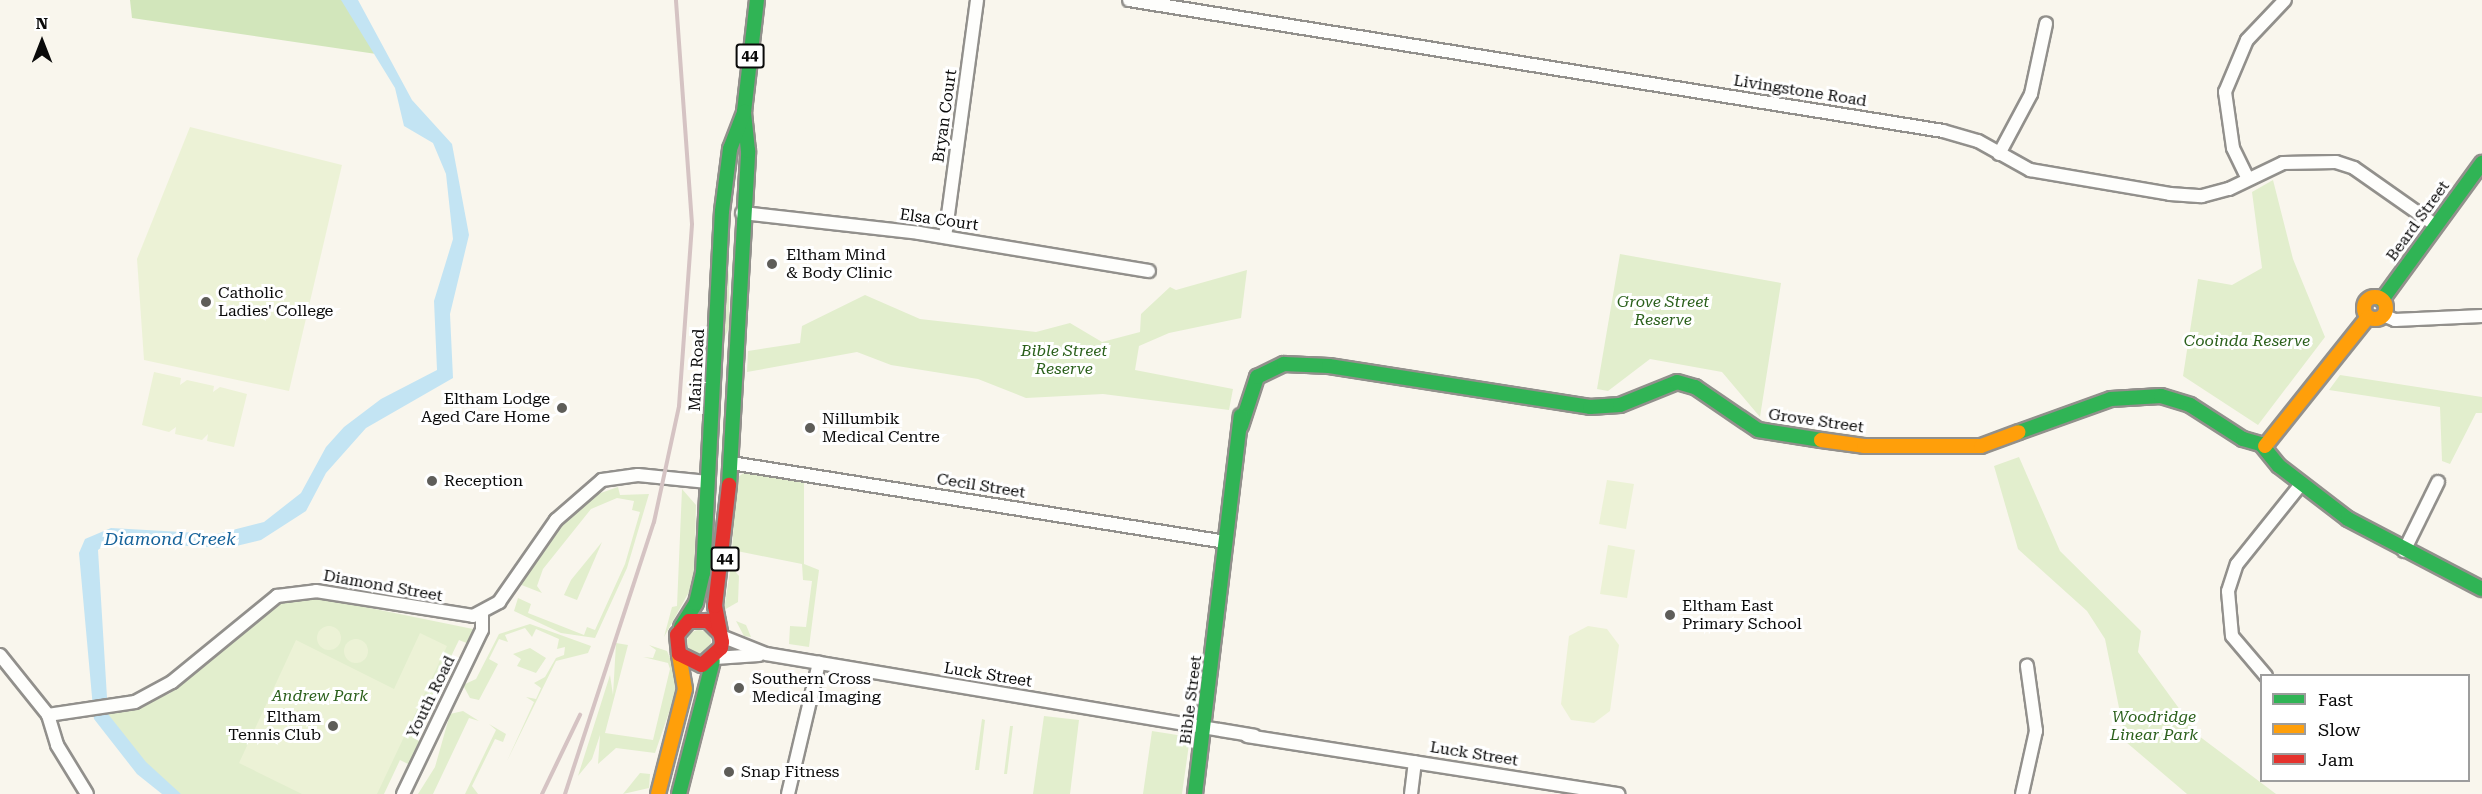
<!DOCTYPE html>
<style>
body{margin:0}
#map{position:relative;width:2482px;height:794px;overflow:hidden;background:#f9f6ed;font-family:"Roboto Serif",serif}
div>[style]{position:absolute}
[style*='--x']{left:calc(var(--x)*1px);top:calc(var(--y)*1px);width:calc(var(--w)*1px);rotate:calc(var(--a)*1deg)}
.green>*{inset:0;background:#e2eecd}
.round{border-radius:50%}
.forest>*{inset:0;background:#d2e6bb}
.pitch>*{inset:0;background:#ecf2d6}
.water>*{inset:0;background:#c3e4f3}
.roads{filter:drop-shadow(2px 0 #92908c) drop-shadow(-2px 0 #92908c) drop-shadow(0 2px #92908c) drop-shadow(0 -2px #92908c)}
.street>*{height:12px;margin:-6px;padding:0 6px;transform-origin:6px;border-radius:6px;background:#fefefc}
.fast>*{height:14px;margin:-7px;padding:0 7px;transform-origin:7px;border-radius:7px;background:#30b455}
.slow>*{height:14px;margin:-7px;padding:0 7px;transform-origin:7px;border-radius:7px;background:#ff9f0a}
.slow>.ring{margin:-7px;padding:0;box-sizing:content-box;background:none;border:14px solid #ff9f0a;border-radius:50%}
.jam>*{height:14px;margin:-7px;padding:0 7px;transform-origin:7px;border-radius:7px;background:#e5322d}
.rail>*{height:4px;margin:-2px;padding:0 2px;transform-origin:2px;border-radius:2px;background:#d5c3c3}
.dots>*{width:16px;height:16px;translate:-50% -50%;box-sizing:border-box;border:3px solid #fff;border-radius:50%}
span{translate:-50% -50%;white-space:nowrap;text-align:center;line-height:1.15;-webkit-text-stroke:6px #fff;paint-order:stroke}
.shield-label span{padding:2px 4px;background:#fff;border:2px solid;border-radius:4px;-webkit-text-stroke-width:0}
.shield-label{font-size:15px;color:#0a0a0a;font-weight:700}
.street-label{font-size:16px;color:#0a0a0a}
.poi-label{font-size:16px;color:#0a0a0a}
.left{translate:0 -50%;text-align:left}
.right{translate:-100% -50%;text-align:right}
.park-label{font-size:16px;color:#2b601c;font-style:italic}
.water-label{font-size:18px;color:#15629a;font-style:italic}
.legend{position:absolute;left:2260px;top:674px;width:210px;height:108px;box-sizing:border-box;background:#fff;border:2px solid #9d9d9d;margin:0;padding:8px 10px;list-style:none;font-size:18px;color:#0a0a0a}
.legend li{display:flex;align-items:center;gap:12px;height:30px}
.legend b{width:30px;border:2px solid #9d9d9d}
.north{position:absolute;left:12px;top:12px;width:60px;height:60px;-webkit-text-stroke:4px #fff;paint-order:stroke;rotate:0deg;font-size:16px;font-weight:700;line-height:24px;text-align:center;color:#0a0a0a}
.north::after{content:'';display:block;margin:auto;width:21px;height:27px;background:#0a0a0a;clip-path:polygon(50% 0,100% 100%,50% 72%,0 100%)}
</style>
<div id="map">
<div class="green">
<div style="clip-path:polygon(2273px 180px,2293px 259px,2325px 337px,2258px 425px,2183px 376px,2198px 279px,2232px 285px,2262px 268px,2252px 192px)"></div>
<div style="clip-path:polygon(1620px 254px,1781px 283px,1760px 417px,1722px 372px,1650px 359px,1608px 391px,1597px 389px)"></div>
<div style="clip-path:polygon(729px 267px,729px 328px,722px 343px,726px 291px)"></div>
<div style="clip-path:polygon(1247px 270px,1241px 318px,1169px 333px,1139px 346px,1135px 370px,1233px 389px,1229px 410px,1103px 394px,1026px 398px,978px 379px,891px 365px,857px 352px,747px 372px,748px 351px,800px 343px,802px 326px,865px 295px,920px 319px,1036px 332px,1070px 323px,1102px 342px,1140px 332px,1141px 314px,1170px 287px,1176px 290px)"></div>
<div style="clip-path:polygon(2340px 375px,2482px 397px,2482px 413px,2476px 413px,2450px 464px,2442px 461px,2440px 407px,2329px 390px)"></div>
<div style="clip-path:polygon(2019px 457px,2060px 551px,2141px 631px,2138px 652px,2199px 736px,2276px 794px,2187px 794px,2126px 742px,2105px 639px,2087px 611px,2018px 549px,1994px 466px)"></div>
<div style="clip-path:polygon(746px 471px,804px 479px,804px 564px,819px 570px,809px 647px,789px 644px,790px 626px,806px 627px,812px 581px,803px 580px,802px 564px,732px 550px,737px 478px)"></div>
<div style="clip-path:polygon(618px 487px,620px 495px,649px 494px,627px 568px,595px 638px,561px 633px,514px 611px,518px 598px,531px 604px,528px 613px,584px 635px,587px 627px,595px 630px,625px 564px,640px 512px,632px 510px,634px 501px,617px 498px,591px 509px,543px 569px,537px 586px,542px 593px,519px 584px,569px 514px,589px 497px)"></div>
<div style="clip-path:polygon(682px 489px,696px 505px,694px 583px,664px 637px,672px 607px,677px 606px)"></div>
<div style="clip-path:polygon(602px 542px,577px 600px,564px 595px,571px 580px)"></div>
<div style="clip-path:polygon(734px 570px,739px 576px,738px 602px,724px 610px,730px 571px)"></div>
<div style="clip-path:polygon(311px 596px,473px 629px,469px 644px,459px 640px,412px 737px,421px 742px,410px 765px,400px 760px,384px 794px,169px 794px,101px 712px,169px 694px,278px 600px)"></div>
<div style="clip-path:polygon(736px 621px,746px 625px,751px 637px,744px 636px)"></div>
<div style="clip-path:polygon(530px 624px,591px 646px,588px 653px,556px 661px,507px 761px,534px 702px,526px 697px,536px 699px,541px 688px,534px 683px,545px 677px,556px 658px,564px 655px,565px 647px,557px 649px,559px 639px,536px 629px,532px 637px,525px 628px,505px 635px,508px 642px,499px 639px,489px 659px,498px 664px,479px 700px,470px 698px,463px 685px,476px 679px,499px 634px)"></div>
<div class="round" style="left:687px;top:630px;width:24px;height:24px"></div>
<div style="clip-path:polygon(616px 643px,628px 645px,605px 733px,653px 740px,670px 669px,668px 663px,643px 657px,653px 658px,656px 650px,649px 645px,667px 651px,677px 675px,675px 695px,655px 753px,616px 748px,598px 764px,600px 735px,592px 759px,578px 776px,610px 675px,613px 695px)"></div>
<div style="clip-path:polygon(530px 648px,546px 658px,536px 673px,517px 666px,521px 659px,513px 654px)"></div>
<div style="clip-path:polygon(463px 711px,479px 721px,469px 718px,433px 794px,418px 794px,435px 767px,450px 714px)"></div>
<div style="clip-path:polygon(1044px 716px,1079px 720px,1070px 794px,1033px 794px)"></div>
<div style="clip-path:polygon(982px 719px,985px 720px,979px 770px,975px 770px)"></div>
<div style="clip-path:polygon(489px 724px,506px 734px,503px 742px,495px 739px,472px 786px,478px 794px,465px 794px,496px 730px)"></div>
<div style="clip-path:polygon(1010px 726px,1013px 726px,1007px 774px,1004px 774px)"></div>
<div style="clip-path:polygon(1152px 731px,1190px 737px,1182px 794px,1143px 794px)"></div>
<div style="clip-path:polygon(640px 773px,650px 774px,649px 788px,623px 794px)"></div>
</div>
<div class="forest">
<div style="clip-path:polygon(130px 0,351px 0,383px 55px,132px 18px)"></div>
</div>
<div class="pitch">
<div style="clip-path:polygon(190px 127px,342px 165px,289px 391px,144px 360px,137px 259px)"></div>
<div style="clip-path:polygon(154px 372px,181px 378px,180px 385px,187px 380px,214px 386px,213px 392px,220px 387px,247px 394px,234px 447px,207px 441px,208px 434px,202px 440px,175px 434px,176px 427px,169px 432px,142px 425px)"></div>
<div style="clip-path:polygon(1607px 480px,1634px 484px,1626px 529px,1599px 524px)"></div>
<div style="clip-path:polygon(1608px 545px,1635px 550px,1627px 598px,1600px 594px)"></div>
<div class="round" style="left:317px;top:626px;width:24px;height:24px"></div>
<div style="clip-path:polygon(1588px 626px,1607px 629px,1619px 645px,1610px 711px,1594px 723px,1571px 720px,1561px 704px,1569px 636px)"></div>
<div style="clip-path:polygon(420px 633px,447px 646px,377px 794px,302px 794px,239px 763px,296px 640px,394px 689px)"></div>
<div class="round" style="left:344px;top:639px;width:24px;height:24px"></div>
</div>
<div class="water">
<div style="clip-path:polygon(341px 0,358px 0,412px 100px,452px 144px,469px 235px,450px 314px,453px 378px,366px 428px,326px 473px,306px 511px,261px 540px,228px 548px,108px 542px,98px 550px,108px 714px,146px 762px,181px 794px,162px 794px,137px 774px,94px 719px,79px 553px,85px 539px,111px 528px,217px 534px,264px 522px,301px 493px,326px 447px,344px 427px,381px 399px,437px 370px,434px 301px,453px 239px,446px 174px,433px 143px,404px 126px,395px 88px)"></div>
</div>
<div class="roads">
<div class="street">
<div style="--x:1129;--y:0;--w:824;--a:9.14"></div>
<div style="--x:1943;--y:131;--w:36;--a:16"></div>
<div style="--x:1978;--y:141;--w:60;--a:29.1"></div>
<div style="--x:2030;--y:170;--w:142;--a:9.7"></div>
<div style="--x:2170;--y:194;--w:32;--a:4"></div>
<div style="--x:2202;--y:196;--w:28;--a:-15"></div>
<div style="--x:2229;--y:189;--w:60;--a:-25.7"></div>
<div style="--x:2283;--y:163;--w:53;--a:-1.1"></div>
<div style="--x:2336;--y:162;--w:19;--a:18"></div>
<div style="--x:2354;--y:168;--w:99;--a:35.1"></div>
<div style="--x:1999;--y:154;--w:68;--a:-61.9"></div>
<div style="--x:2031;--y:94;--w:72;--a:-77.9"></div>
<div style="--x:2248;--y:179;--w:34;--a:-116"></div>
<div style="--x:2233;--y:148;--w:57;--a:-98.1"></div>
<div style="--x:2225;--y:92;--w:56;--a:-67.1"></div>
<div style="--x:2247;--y:40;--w:55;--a:-46.5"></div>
<div style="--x:742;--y:213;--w:178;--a:6.4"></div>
<div style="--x:919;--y:233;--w:233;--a:9.4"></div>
<div style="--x:945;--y:237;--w:239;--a:-82.3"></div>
<div style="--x:2383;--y:315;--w:13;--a:23"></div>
<div style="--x:2395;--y:320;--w:87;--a:-2.6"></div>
<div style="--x:731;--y:463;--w:501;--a:9.07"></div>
<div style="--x:2404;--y:551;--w:77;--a:-63.8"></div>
<div style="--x:721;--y:636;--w:48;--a:21.8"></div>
<div style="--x:766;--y:654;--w:495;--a:9.5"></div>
<div style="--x:0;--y:655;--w:77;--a:51.3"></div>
<div style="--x:48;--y:715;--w:88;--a:-8.5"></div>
<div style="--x:135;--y:702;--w:42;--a:-28.4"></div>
<div style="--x:172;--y:682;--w:136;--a:-39.3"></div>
<div style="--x:277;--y:596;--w:39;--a:-7"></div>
<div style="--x:316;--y:591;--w:159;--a:9"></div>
<div style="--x:473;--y:616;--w:30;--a:-28"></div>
<div style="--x:499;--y:602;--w:100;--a:-55.2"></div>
<div style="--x:556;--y:520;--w:61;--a:-41"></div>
<div style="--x:602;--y:480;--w:36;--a:-8"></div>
<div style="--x:638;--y:475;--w:70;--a:5.7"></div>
<div style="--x:715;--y:658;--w:44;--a:-3.9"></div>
<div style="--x:2266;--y:676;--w:52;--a:-130.4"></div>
<div style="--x:2232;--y:636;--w:45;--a:-95.1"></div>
<div style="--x:2228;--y:591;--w:28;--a:-72"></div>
<div style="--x:2237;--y:564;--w:102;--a:-51.3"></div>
<div style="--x:48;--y:715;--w:31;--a:73"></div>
<div style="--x:57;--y:745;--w:57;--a:58.5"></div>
<div style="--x:1247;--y:736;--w:376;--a:8.9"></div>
<div style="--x:403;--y:794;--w:182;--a:-64.3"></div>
<div style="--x:482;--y:630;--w:16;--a:-90"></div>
<div style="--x:788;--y:794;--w:135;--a:-76.7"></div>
<div style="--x:1411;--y:794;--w:32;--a:-83"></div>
<div style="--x:2022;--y:794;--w:65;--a:-77.5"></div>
<div style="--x:2036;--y:731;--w:66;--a:-97.9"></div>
</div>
<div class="fast">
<div style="--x:2382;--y:300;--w:170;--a:-53.9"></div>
<div style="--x:1241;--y:426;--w:52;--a:-71.9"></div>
<div style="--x:1257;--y:377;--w:30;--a:-26"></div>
<div style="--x:1284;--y:364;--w:45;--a:2.5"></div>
<div style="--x:1329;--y:366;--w:264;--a:8.9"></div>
<div style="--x:1590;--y:407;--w:30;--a:-4"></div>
<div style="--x:1620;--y:405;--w:61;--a:-22"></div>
<div style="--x:1677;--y:382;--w:19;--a:16"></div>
<div style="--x:1695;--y:387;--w:76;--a:34.3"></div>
<div style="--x:1758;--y:430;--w:64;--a:9"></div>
<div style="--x:2019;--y:432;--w:98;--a:-19.7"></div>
<div style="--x:2111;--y:399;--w:50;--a:-3.4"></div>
<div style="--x:2161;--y:396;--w:30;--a:17"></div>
<div style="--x:2190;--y:405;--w:63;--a:32.7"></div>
<div style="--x:2243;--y:439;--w:19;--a:16"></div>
<div style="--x:2261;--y:444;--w:28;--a:51"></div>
<div style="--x:2279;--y:466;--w:87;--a:37.5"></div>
<div style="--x:2348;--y:519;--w:151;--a:27.6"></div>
<div style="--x:729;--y:485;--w:335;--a:-86.7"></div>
<div style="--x:748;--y:151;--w:39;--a:-96"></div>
<div style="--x:744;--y:112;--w:113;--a:-83.4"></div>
<div style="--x:681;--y:627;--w:28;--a:-58"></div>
<div style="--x:696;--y:603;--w:31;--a:-77"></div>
<div style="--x:703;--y:573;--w:362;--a:-87"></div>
<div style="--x:722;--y:211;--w:63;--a:-82.6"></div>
<div style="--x:730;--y:149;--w:40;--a:-69"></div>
<div style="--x:679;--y:794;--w:137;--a:-75.7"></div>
<div style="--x:1195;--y:794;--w:381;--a:-83.1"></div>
</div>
<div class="slow">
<div class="ring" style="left:2364px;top:297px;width:8px;height:8px"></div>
<div style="--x:1821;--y:440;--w:43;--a:7.9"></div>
<div style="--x:1864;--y:446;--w:117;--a:0"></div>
<div style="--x:1981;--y:446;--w:40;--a:-20.2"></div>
<div style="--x:2265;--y:446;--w:165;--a:-51.4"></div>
<div style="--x:658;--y:794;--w:108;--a:-75.6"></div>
<div style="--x:685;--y:689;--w:36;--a:-100"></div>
</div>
<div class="jam">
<div style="--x:719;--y:632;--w:16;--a:-135"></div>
<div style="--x:708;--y:621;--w:19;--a:180"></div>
<div style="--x:689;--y:621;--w:18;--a:131"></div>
<div style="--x:677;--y:635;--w:19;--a:84"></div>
<div style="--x:679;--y:654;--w:25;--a:26"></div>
<div style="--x:702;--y:665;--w:25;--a:-42"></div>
<div style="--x:721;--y:648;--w:6;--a:-81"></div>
<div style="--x:722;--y:642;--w:37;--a:-101"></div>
<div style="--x:715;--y:606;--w:122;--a:-83.4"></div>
</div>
</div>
<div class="rail">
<div style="--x:542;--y:794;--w:88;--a:-64.3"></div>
<div style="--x:565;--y:794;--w:286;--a:-71.9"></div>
<div style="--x:654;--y:522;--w:119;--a:-77.8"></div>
<div style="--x:679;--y:406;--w:182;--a:-85.9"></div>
<div style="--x:692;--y:224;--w:225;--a:-94.1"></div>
</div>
<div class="dots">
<div style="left:772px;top:264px;background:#5e5d59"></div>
<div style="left:206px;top:302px;background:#5e5d59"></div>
<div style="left:562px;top:408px;background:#5e5d59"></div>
<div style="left:810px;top:428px;background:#5e5d59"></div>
<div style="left:432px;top:481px;background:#5e5d59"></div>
<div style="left:1670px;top:615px;background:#5e5d59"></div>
<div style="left:739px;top:688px;background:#5e5d59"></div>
<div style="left:333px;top:726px;background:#5e5d59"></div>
<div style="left:729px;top:772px;background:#5e5d59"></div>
</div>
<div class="shield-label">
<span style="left:750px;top:56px">44</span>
<span style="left:725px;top:559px">44</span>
</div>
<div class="street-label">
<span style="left:1800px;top:91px;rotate:9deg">Livingstone Road</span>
<span style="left:945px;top:116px;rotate:-82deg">Bryan Court</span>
<span style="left:939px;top:220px;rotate:8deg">Elsa Court</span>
<span style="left:2418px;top:221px;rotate:-54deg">Beard Street</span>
<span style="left:697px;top:370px;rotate:-87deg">Main Road</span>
<span style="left:1816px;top:421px;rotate:8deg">Grove Street</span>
<span style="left:981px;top:486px;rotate:9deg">Cecil Street</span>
<span style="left:383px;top:586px;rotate:10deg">Diamond Street</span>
<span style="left:988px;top:675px;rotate:9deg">Luck Street</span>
<span style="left:431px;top:697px;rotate:-64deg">Youth Road</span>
<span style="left:1191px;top:700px;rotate:-83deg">Bible Street</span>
<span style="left:1474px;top:754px;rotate:9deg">Luck Street</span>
</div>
<div class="poi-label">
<span class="left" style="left:786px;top:264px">Eltham Mind<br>&amp; Body Clinic</span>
<span class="left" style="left:218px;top:302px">Catholic<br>Ladies' College</span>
<span class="right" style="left:550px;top:408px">Eltham Lodge<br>Aged Care Home</span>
<span class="left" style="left:822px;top:428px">Nillumbik<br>Medical Centre</span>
<span class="left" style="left:444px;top:481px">Reception</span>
<span class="left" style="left:1682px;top:615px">Eltham East<br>Primary School</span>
<span class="left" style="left:752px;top:688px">Southern Cross<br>Medical Imaging</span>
<span class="right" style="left:321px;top:726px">Eltham<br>Tennis Club</span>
<span class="left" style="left:741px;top:772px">Snap Fitness</span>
</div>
<div class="park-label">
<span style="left:1663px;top:311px">Grove Street<br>Reserve</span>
<span style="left:2247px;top:341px">Cooinda Reserve</span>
<span style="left:1064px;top:360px">Bible Street<br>Reserve</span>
<span style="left:320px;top:696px">Andrew Park</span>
<span style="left:2154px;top:726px">Woodridge<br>Linear Park</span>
</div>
<div class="water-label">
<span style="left:170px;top:539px">Diamond Creek</span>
</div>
<ul class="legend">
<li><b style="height:8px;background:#30b455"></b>Fast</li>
<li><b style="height:8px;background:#ff9f0a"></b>Slow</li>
<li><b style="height:8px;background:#e5322d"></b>Jam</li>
</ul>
<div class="north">N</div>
</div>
